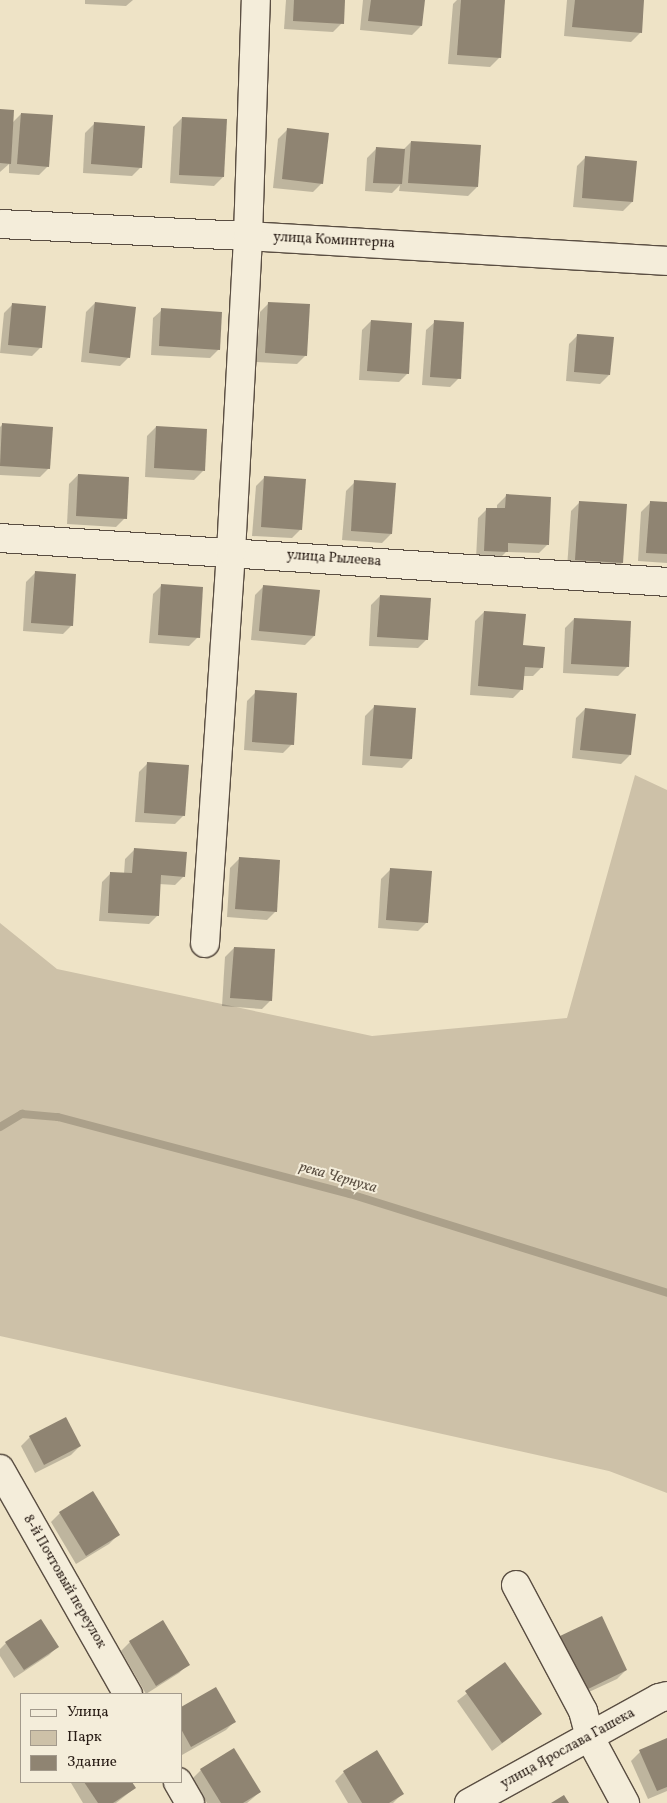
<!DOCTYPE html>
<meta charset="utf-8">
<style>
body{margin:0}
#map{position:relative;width:667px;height:1803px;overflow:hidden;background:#eee3c6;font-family:Vollkorn,serif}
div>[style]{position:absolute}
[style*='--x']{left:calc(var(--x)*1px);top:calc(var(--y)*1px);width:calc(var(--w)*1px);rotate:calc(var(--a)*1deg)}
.green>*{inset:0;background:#cdc1a8}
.shadow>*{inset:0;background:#0003}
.stream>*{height:8px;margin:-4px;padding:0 4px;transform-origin:4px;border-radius:4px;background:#aba08a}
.building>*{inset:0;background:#8f8472}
.roads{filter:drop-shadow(1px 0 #5a4e42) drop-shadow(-1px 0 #5a4e42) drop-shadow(0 1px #5a4e42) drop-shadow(0 -1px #5a4e42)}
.minor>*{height:28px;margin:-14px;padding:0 14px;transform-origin:14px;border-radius:14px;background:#f4edda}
span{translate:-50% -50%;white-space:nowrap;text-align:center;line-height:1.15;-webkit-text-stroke:4px #f4edda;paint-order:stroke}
.street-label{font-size:14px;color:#291d16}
.water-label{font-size:15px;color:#5d5144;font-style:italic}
.legend{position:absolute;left:20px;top:1693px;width:162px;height:90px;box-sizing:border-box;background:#f4edda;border:1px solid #a39a8c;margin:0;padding:6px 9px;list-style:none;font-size:15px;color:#291d16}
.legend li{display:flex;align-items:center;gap:10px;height:25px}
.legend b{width:25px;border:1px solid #a39a8c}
</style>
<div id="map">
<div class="green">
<div style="clip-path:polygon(635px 775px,667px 790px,667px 1493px,609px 1471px,0 1336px,0 923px,57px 969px,372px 1036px,567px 1018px)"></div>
</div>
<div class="shadow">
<div style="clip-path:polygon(85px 0,133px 0,126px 6px,85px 4px)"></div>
<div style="clip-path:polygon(286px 0,344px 0,342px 23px,333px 32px,284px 29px)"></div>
<div style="clip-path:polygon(363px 0,424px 0,421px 26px,412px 35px,360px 30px)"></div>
<div style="clip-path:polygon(457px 0,503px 0,499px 58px,490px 67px,448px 64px,453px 4px)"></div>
<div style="clip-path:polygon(567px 0,643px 0,640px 33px,631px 42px,564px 36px)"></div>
<div style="clip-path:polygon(0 110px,12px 123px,21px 114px,48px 166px,39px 175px,9px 173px,9px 164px,0 172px)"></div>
<div style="clip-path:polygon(182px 118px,223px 177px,214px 186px,170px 183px,173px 127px)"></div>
<div style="clip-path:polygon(94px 124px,141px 167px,132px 176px,83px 173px,85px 133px)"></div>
<div style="clip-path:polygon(287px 130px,322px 183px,313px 192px,273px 188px,278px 139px)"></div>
<div style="clip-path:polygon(411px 142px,477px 187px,468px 196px,399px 191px,400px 185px,392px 193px,365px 191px,367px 158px,376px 149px,403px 150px)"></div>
<div style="clip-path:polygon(586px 157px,632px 202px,623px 211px,573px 207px,577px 166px)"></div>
<div style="clip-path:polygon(95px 303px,129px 357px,120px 366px,81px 362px,86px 312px)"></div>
<div style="clip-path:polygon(269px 303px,306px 355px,297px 364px,256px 362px,260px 312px)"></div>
<div style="clip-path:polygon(13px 304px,41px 347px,32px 356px,0 353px,4px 313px)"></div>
<div style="clip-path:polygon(162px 310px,219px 349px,210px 358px,151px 355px,153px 318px)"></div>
<div style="clip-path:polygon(371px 321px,408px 373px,399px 382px,359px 380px,362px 330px)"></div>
<div style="clip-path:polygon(435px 322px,459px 378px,450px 387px,422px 385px,426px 330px)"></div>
<div style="clip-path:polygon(578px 335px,609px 375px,600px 384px,566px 381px,569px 344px)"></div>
<div style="clip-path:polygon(2px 425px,49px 468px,40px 477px,0 475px,0 427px)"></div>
<div style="clip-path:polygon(156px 427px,203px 471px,194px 480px,145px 477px,147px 436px)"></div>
<div style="clip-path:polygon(78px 475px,125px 518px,116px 527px,67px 524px,69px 484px)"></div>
<div style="clip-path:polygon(265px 477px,301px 529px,292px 538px,252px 536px,256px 486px)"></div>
<div style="clip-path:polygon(355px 482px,391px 534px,382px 543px,342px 540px,346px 491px)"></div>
<div style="clip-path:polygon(506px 496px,548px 544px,539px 553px,506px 552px,497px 561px,476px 559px,478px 518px,487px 509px,497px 509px,497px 505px)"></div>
<div style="clip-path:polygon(580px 502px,622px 563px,613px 572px,567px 568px,571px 511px)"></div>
<div style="clip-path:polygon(650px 503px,667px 504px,667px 563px,638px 561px,641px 512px)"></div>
<div style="clip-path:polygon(35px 573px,72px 625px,63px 634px,23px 631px,26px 582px)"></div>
<div style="clip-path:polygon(162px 585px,198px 637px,189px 646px,149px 643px,153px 594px)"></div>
<div style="clip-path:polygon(264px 586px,314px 636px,305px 645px,251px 640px,255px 595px)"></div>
<div style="clip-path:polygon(380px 596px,427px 639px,418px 648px,369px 646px,371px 605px)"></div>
<div style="clip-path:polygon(484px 612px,542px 667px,533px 676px,523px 676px,522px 689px,513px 698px,470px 695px,475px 621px)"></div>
<div style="clip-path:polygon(574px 619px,629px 622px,627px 667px,618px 676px,563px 673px,565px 628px)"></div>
<div style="clip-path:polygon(256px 692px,292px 744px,283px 753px,244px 750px,247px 701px)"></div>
<div style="clip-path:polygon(374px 707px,411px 759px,402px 768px,362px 765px,365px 716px)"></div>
<div style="clip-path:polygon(585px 709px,630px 755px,621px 764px,572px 758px,576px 718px)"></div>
<div style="clip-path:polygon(148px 763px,184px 815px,175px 824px,135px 822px,139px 772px)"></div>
<div style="clip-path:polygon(134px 850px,184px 876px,175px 885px,159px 884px,158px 915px,149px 924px,99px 921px,102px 882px,111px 873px,124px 874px,125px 859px)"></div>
<div style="clip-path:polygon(239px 859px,276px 911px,267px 920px,227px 917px,230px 868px)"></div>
<div style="clip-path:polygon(390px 870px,427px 922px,418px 931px,378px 928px,381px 879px)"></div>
<div style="clip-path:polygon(234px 948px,271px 1000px,262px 1009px,222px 1006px,225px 957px)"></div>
<div style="clip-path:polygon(30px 1437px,80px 1446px,71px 1455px,35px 1473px,21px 1446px)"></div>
<div style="clip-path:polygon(60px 1513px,118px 1535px,109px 1544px,76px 1564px,51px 1522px)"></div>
<div style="clip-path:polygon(163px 1622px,188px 1664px,179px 1673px,146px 1694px,121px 1651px,130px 1642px)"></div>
<div style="clip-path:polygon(561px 1637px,626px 1670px,617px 1679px,576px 1698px,552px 1646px)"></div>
<div style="clip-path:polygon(6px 1643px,58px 1646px,49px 1655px,14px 1678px,0 1656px,0 1649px)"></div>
<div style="clip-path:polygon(505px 1664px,541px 1714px,492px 1751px,457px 1701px)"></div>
<div style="clip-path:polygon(181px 1708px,235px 1721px,226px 1730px,182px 1755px)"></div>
<div style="clip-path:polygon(667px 1740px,667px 1791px,648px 1799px,631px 1761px,640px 1752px)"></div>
<div style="clip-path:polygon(201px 1770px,260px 1792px,247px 1803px,207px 1803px,192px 1779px)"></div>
<div style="clip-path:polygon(344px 1772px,402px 1794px,393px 1803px,348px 1803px,335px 1781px)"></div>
<div style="clip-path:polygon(72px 1782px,131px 1782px,135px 1788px,116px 1803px,83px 1803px,71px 1783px)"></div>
</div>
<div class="stream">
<div style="--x:0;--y:1127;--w:26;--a:-31"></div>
<div style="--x:22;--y:1114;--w:36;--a:5"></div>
<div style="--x:58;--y:1117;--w:302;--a:14.8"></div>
<div style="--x:350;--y:1194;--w:332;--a:17.3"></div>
</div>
<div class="building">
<div style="clip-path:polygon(294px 0,345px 0,344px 24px,293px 21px)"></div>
<div style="clip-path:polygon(371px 0,425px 0,422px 26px,368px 21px)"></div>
<div style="clip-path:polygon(461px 0,505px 0,501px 58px,457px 55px)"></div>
<div style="clip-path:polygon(575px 0,644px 0,642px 33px,572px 27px)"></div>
<div style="clip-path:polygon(0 109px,14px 110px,11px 164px,0 163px)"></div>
<div style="clip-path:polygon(21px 113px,53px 115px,49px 167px,17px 164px)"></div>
<div style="clip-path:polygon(182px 117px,227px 119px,224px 177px,179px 175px)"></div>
<div style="clip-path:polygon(94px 122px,145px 126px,142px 168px,91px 164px)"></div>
<div style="clip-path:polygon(287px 128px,329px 133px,323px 184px,282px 179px)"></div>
<div style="clip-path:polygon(411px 141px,481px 145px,478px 187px,408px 183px)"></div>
<div style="clip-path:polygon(376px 147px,405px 149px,402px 184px,373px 183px)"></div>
<div style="clip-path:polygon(585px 156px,637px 161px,633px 202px,582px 198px)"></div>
<div style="clip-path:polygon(95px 302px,136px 307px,130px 358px,89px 353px)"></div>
<div style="clip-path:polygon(268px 302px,310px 304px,307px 356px,265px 353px)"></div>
<div style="clip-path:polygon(12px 303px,46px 306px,42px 348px,8px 345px)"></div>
<div style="clip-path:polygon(161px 308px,222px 312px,220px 350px,159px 346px)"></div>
<div style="clip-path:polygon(371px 320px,412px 323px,409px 374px,367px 371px)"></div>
<div style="clip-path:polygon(434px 320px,464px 322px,461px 379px,430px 377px)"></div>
<div style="clip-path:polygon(577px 334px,614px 337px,610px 375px,574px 372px)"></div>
<div style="clip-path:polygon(2px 423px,53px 427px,50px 469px,0 466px)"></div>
<div style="clip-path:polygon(156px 426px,207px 429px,205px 471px,154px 468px)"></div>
<div style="clip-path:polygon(78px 474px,129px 477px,127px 519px,76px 516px)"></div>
<div style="clip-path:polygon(264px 476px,306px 479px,302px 530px,261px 527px)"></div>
<div style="clip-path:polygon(354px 480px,396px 483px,392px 534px,351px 531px)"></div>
<div style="clip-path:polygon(506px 494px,551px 497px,549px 545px,508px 543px,508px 552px,484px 551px,486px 508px,505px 508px)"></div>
<div style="clip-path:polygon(579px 501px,627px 504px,623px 563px,575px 560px)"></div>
<div style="clip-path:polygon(650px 501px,667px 502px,667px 554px,646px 553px)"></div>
<div style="clip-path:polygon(35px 571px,76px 574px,73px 626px,31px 623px)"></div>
<div style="clip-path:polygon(161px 584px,203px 587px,200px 638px,158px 635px)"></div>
<div style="clip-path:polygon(263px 585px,320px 590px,315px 636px,259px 631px)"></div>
<div style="clip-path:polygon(380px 595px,431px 598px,428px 640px,377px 637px)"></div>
<div style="clip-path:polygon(484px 611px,526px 614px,523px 645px,545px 647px,543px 668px,525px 667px,523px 690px,478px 686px)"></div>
<div style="clip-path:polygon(574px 618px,631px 621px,629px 667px,571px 664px)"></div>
<div style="clip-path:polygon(255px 690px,297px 693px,294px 745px,252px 742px)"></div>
<div style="clip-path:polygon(374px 705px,416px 708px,412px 759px,370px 756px)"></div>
<div style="clip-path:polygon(585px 708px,636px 714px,631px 755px,580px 750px)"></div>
<div style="clip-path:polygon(147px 762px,189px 765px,185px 816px,144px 813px)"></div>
<div style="clip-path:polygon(134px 848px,187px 852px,185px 877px,161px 875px,159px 916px,108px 913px,110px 872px,132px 873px)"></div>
<div style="clip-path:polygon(239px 857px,280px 860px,277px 912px,235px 909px)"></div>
<div style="clip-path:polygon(390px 868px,432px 871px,428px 923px,386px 920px)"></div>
<div style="clip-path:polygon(234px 947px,275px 949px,272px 1001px,230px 998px)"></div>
<div style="clip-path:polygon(66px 1417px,81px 1446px,44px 1465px,29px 1436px)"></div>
<div style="clip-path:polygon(93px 1491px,120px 1535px,86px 1556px,59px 1512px)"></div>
<div style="clip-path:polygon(602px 1616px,627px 1670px,586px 1690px,560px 1636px)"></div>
<div style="clip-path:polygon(41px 1619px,59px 1647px,24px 1670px,5px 1642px)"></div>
<div style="clip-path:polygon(163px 1620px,190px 1665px,156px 1686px,129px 1641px)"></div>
<div style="clip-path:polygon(505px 1662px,542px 1714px,502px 1743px,465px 1691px)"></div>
<div style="clip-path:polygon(216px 1687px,236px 1722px,191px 1747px,181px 1729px,181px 1707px)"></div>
<div style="clip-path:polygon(667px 1738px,667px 1787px,657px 1791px,639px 1750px)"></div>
<div style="clip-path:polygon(234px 1748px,261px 1792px,243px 1803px,221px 1803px,200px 1769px)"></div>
<div style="clip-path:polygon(377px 1750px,404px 1794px,389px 1803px,362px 1803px,343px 1771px)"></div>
<div style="clip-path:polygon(84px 1782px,132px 1782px,136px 1788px,113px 1803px,98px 1803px)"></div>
<div style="clip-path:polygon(564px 1795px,569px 1803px,551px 1803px)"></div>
</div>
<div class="roads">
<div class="minor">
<div style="--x:0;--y:224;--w:248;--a:2.8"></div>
<div style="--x:248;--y:236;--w:420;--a:3.4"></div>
<div style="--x:0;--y:538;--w:668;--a:3.77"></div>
<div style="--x:205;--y:943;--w:392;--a:-86.2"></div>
<div style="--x:231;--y:552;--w:316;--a:-86.9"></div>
<div style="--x:248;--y:236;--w:236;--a:-88.1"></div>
<div style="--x:0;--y:1469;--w:259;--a:60.4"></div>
<div style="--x:516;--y:1585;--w:143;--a:62"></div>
<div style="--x:583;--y:1711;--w:28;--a:75"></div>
<div style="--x:590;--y:1738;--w:74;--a:61.7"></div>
<div style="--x:178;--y:1782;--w:24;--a:60"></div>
<div style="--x:469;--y:1803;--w:217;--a:-28.9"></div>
<div style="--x:659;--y:1698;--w:8;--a:-14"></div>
</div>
</div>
<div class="street-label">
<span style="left:334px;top:241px;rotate:3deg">улица Коминтерна</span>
<span style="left:334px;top:559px;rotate:4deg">улица Рылеева</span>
<span style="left:64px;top:1582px;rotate:60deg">8-й Почтовый переулок</span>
<span style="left:568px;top:1749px;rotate:-29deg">улица Ярослава Гашека</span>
</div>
<div class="water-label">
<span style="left:338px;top:1178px;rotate:16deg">река Чернуха</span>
</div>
<ul class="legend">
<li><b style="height:6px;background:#f4edda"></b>Улица</li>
<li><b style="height:14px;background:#cdc1a8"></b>Парк</li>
<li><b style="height:14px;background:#8f8472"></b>Здание</li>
</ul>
</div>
